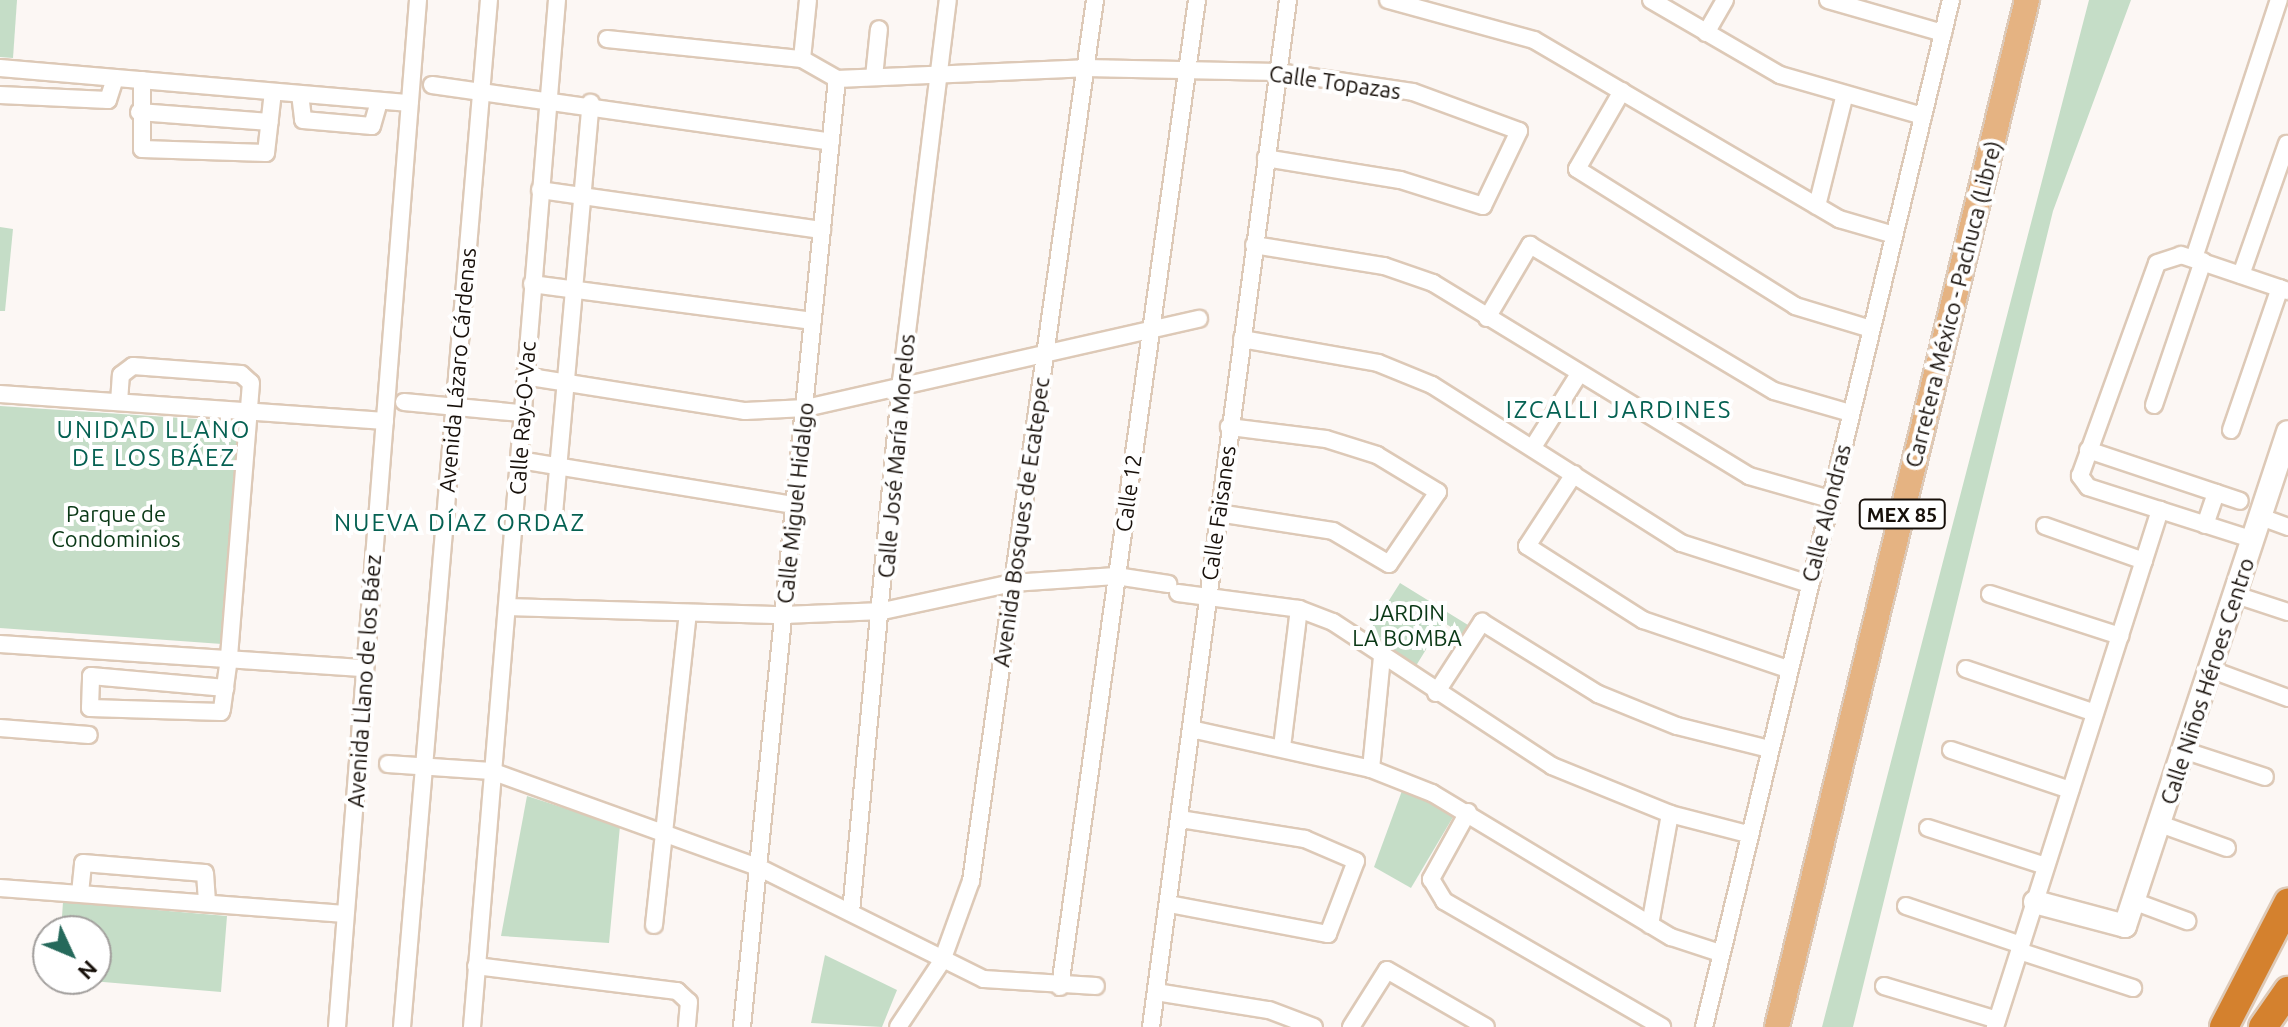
<!DOCTYPE html>
<meta charset="utf-8">
<style>
body{margin:0}
#map{position:relative;width:2288px;height:1027px;overflow:hidden;background:#fcf7f4;font-family:Ubuntu,sans-serif}
div>[style]{position:absolute}
[style*='--x']{left:calc(var(--x)*1px);top:calc(var(--y)*1px);width:calc(var(--w)*1px);rotate:calc(var(--a)*1deg)}
.green>*{inset:0;background:#c5ddc7}
.roads{filter:drop-shadow(2px 0 #ddc9b7) drop-shadow(-2px 0 #ddc9b7) drop-shadow(0 2px #ddc9b7) drop-shadow(0 -2px #ddc9b7)}
.minor>*{height:16px;margin:-8px;padding:0 8px;transform-origin:8px;border-radius:8px;background:#fff}
.secondary>*{height:22px;margin:-11px;padding:0 11px;transform-origin:11px;border-radius:11px;background:#fff}
.primary>*{height:24px;margin:-12px;padding:0 12px;transform-origin:12px;border-radius:12px;background:#e5b382}
.motorway>*{height:28px;margin:-14px;padding:0 14px;transform-origin:14px;border-radius:14px;background:#d4812e}
span{translate:-50% -50%;white-space:nowrap;text-align:center;line-height:1.15;-webkit-text-stroke:8px #fff;paint-order:stroke}
.shield-label span{padding:2px 6px;background:#fff;border:2px solid;border-radius:6px;-webkit-text-stroke-width:0}
.shield-label{font-size:20px;color:#17100a;font-weight:700}
.street-label{font-size:22px;color:#17100a}
.park-label{font-size:22px;color:#0a3816}
.neighbourhood-label{font-size:24px;color:#056152;letter-spacing:2px}
.north{position:absolute;left:32px;top:915px;width:80px;height:80px;box-sizing:border-box;background:#fff;border:2px solid #a29f9d;border-radius:50%;rotate:134deg;font-size:22px;font-weight:700;line-height:32px;text-align:center;color:#17100a}
.north::after{content:'';display:block;margin:auto;width:28px;height:36px;background:#25695b;clip-path:polygon(50% 0,100% 100%,50% 72%,0 100%)}
</style>
<div id="map">
<div class="green">
<div style="clip-path:polygon(0 0,17px 0,13px 58px,0 57px)"></div>
<div style="clip-path:polygon(2089px 0,2131px 0,2053px 211px,1853px 1027px,1822px 1027px)"></div>
<div style="clip-path:polygon(0 227px,13px 229px,5px 311px,0 311px)"></div>
<div style="clip-path:polygon(0 406px,242px 422px,222px 644px,0 628px)"></div>
<div style="clip-path:polygon(1400px 583px,1468px 625px,1462px 634px,1443px 622px,1414px 669px,1365px 638px)"></div>
<div style="clip-path:polygon(1403px 788px,1456px 812px,1411px 888px,1374px 867px)"></div>
<div style="clip-path:polygon(527px 796px,620px 826px,609px 943px,501px 936px)"></div>
<div style="clip-path:polygon(63px 902px,227px 916px,221px 992px,68px 979px,96px 979px,96px 931px,61px 931px)"></div>
<div style="clip-path:polygon(825px 955px,897px 990px,882px 1027px,811px 1023px)"></div>
</div>
<div class="roads">
<div class="minor">
<div style="--x:1388;--y:0;--w:151;--a:15.3"></div>
<div style="--x:1534;--y:40;--w:354;--a:30.4"></div>
<div style="--x:1839;--y:219;--w:57;--a:16.2"></div>
<div style="--x:1651;--y:0;--w:149;--a:30.2"></div>
<div style="--x:1780;--y:75;--w:149;--a:16"></div>
<div style="--x:1828;--y:0;--w:120;--a:16"></div>
<div style="--x:1706;--y:33;--w:38;--a:-60"></div>
<div style="--x:607;--y:39;--w:196;--a:5.9"></div>
<div style="--x:802;--y:59;--w:40;--a:29.7"></div>
<div style="--x:837;--y:79;--w:248;--a:-2.5"></div>
<div style="--x:1085;--y:68;--w:193;--a:1.2"></div>
<div style="--x:1278;--y:72;--w:136;--a:8.4"></div>
<div style="--x:1413;--y:92;--w:113;--a:20.2"></div>
<div style="--x:1519;--y:131;--w:83;--a:115.6"></div>
<div style="--x:1483;--y:206;--w:87;--a:-162.6"></div>
<div style="--x:1400;--y:180;--w:136;--a:-170.7"></div>
<div style="--x:802;--y:59;--w:59;--a:-84.2"></div>
<div style="--x:0;--y:68;--w:411;--a:4.9"></div>
<div style="--x:874;--y:77;--w:48;--a:-84.1"></div>
<div style="--x:142;--y:80;--w:69;--a:90"></div>
<div style="--x:142;--y:149;--w:124;--a:1.8"></div>
<div style="--x:266;--y:153;--w:61;--a:-83.5"></div>
<div style="--x:432;--y:85;--w:403;--a:8.1"></div>
<div style="--x:1622;--y:91;--w:90;--a:120"></div>
<div style="--x:1577;--y:169;--w:257;--a:32.1"></div>
<div style="--x:1795;--y:306;--w:79;--a:16.8"></div>
<div style="--x:300;--y:94;--w:26;--a:83"></div>
<div style="--x:303;--y:120;--w:69;--a:5"></div>
<div style="--x:372;--y:126;--w:26;--a:-74"></div>
<div style="--x:0;--y:95;--w:108;--a:2.7"></div>
<div style="--x:108;--y:100;--w:23;--a:-72"></div>
<div style="--x:139;--y:112;--w:131;--a:4.4"></div>
<div style="--x:540;--y:190;--w:285;--a:8.1"></div>
<div style="--x:1817;--y:206;--w:111;--a:-76"></div>
<div style="--x:1254;--y:245;--w:132;--a:9.2"></div>
<div style="--x:1384;--y:266;--w:52;--a:19.1"></div>
<div style="--x:1433;--y:283;--w:370;--a:31.4"></div>
<div style="--x:1749;--y:476;--w:84;--a:15.9"></div>
<div style="--x:2194;--y:258;--w:272;--a:-71.8"></div>
<div style="--x:2241;--y:275;--w:139;--a:-70.7"></div>
<div style="--x:532;--y:284;--w:283;--a:7.5"></div>
<div style="--x:1487;--y:318;--w:85;--a:-59.5"></div>
<div style="--x:1530;--y:245;--w:284;--a:30.9"></div>
<div style="--x:1774;--y:391;--w:79;--a:16.1"></div>
<div style="--x:1242;--y:339;--w:138;--a:10"></div>
<div style="--x:1378;--y:363;--w:58;--a:22.2"></div>
<div style="--x:1432;--y:385;--w:295;--a:32.4"></div>
<div style="--x:1681;--y:543;--w:134;--a:17.8"></div>
<div style="--x:524;--y:376;--w:224;--a:9"></div>
<div style="--x:745;--y:411;--w:61;--a:-2.8"></div>
<div style="--x:806;--y:408;--w:403;--a:-12.8"></div>
<div style="--x:0;--y:394;--w:386;--a:4"></div>
<div style="--x:119;--y:402;--w:27;--a:-86"></div>
<div style="--x:121;--y:375;--w:15;--a:-37"></div>
<div style="--x:133;--y:366;--w:108;--a:4.2"></div>
<div style="--x:241;--y:374;--w:13;--a:42"></div>
<div style="--x:251;--y:383;--w:276;--a:94.6"></div>
<div style="--x:229;--y:658;--w:51;--a:97.8"></div>
<div style="--x:222;--y:709;--w:3;--a:108"></div>
<div style="--x:221;--y:712;--w:131;--a:-178.3"></div>
<div style="--x:90;--y:708;--w:32;--a:-88"></div>
<div style="--x:91;--y:676;--w:135;--a:5.1"></div>
<div style="--x:404;--y:402;--w:118;--a:5.4"></div>
<div style="--x:2154;--y:405;--w:152;--a:-71.2"></div>
<div style="--x:2231;--y:430;--w:150;--a:-71"></div>
<div style="--x:1533;--y:447;--w:86;--a:-57.8"></div>
<div style="--x:2088;--y:450;--w:160;--a:18.5"></div>
<div style="--x:519;--y:460;--w:280;--a:9.3"></div>
<div style="--x:1574;--y:474;--w:86;--a:123.1"></div>
<div style="--x:1527;--y:546;--w:138;--a:32.5"></div>
<div style="--x:1643;--y:620;--w:153;--a:18.7"></div>
<div style="--x:1218;--y:513;--w:116;--a:8.9"></div>
<div style="--x:1333;--y:531;--w:65;--a:30.5"></div>
<div style="--x:1389;--y:564;--w:87;--a:-55.8"></div>
<div style="--x:1438;--y:492;--w:71;--a:-148.8"></div>
<div style="--x:1377;--y:455;--w:53;--a:-162.6"></div>
<div style="--x:1326;--y:439;--w:98;--a:-172.9"></div>
<div style="--x:554;--y:514;--w:413;--a:-84.9"></div>
<div style="--x:2261;--y:517;--w:29;--a:20"></div>
<div style="--x:2205;--y:525;--w:34;--a:-71"></div>
<div style="--x:2045;--y:526;--w:105;--a:19.5"></div>
<div style="--x:2254;--y:540;--w:174;--a:-162.3"></div>
<div style="--x:2088;--y:487;--w:14;--a:-126"></div>
<div style="--x:2080;--y:476;--w:226;--a:-70.1"></div>
<div style="--x:2157;--y:263;--w:25;--a:-18"></div>
<div style="--x:2181;--y:255;--w:113;--a:18.6"></div>
<div style="--x:1178;--y:593;--w:122;--a:7.5"></div>
<div style="--x:1299;--y:609;--w:36;--a:21"></div>
<div style="--x:1333;--y:622;--w:262;--a:33.3"></div>
<div style="--x:1552;--y:766;--w:127;--a:22.1"></div>
<div style="--x:1670;--y:814;--w:81;--a:14.4"></div>
<div style="--x:1990;--y:594;--w:137;--a:17.9"></div>
<div style="--x:2236;--y:595;--w:55;--a:18.1"></div>
<div style="--x:507;--y:607;--w:276;--a:1.7"></div>
<div style="--x:783;--y:615;--w:100;--a:-2.3"></div>
<div style="--x:883;--y:611;--w:132;--a:-12.2"></div>
<div style="--x:1012;--y:583;--w:104;--a:-3.9"></div>
<div style="--x:1116;--y:576;--w:53;--a:8.7"></div>
<div style="--x:0;--y:644;--w:366;--a:3.8"></div>
<div style="--x:1966;--y:669;--w:136;--a:18.8"></div>
<div style="--x:2212;--y:670;--w:81;--a:20.2"></div>
<div style="--x:1436;--y:693;--w:85;--a:-57.1"></div>
<div style="--x:1482;--y:622;--w:137;--a:31.8"></div>
<div style="--x:1598;--y:694;--w:85;--a:22.1"></div>
<div style="--x:1677;--y:726;--w:95;--a:14"></div>
<div style="--x:0;--y:728;--w:89;--a:4.5"></div>
<div style="--x:1191;--y:729;--w:184;--a:12.5"></div>
<div style="--x:1371;--y:769;--w:66;--a:21.5"></div>
<div style="--x:1432;--y:793;--w:279;--a:31.1"></div>
<div style="--x:1671;--y:937;--w:52;--a:18.1"></div>
<div style="--x:1282;--y:747;--w:139;--a:-83"></div>
<div style="--x:1951;--y:750;--w:126;--a:18.6"></div>
<div style="--x:2186;--y:751;--w:83;--a:18.2"></div>
<div style="--x:388;--y:764;--w:103;--a:3.9"></div>
<div style="--x:491;--y:771;--w:284;--a:19.8"></div>
<div style="--x:758;--y:867;--w:252;--a:26.4"></div>
<div style="--x:984;--y:979;--w:112;--a:3.6"></div>
<div style="--x:1371;--y:769;--w:113;--a:-84.4"></div>
<div style="--x:1468;--y:812;--w:77;--a:118.9"></div>
<div style="--x:1431;--y:879;--w:26;--a:59"></div>
<div style="--x:1444;--y:901;--w:252;--a:30"></div>
<div style="--x:2160;--y:824;--w:71;--a:19.7"></div>
<div style="--x:1928;--y:828;--w:124;--a:17.9"></div>
<div style="--x:0;--y:888;--w:346;--a:4.3"></div>
<div style="--x:80;--y:893;--w:30;--a:-84"></div>
<div style="--x:83;--y:863;--w:122;--a:4.7"></div>
<div style="--x:205;--y:873;--w:27;--a:86"></div>
<div style="--x:2133;--y:901;--w:58;--a:20.3"></div>
<div style="--x:1169;--y:904;--w:162;--a:10.7"></div>
<div style="--x:1328;--y:934;--w:78;--a:-69"></div>
<div style="--x:1356;--y:861;--w:56;--a:-156.7"></div>
<div style="--x:1305;--y:839;--w:127;--a:-170.9"></div>
<div style="--x:1906;--y:906;--w:121;--a:18.7"></div>
<div style="--x:851;--y:912;--w:533;--a:-84.62"></div>
<div style="--x:901;--y:381;--w:384;--a:-83"></div>
<div style="--x:654;--y:925;--w:313;--a:-83.8"></div>
<div style="--x:1650;--y:925;--w:113;--a:-79.8"></div>
<div style="--x:2019;--y:951;--w:120;--a:18"></div>
<div style="--x:476;--y:966;--w:203;--a:7.1"></div>
<div style="--x:677;--y:991;--w:16;--a:43"></div>
<div style="--x:689;--y:1002;--w:25;--a:95"></div>
<div style="--x:1884;--y:986;--w:118;--a:16.7"></div>
<div style="--x:1060;--y:987;--w:996;--a:-82.1"></div>
<div style="--x:1156;--y:992;--w:114;--a:9.1"></div>
<div style="--x:1269;--y:1010;--w:48;--a:20.7"></div>
<div style="--x:337;--y:1027;--w:1030;--a:-85.49"></div>
<div style="--x:402;--y:1027;--w:1031;--a:-85.16"></div>
<div style="--x:472;--y:1027;--w:1031;--a:-85.27"></div>
<div style="--x:742;--y:1027;--w:953;--a:-84.28"></div>
<div style="--x:898;--y:1027;--w:79;--a:-56.3"></div>
<div style="--x:942;--y:961;--w:85;--a:-70.1"></div>
<div style="--x:971;--y:881;--w:890;--a:-81.99"></div>
<div style="--x:1151;--y:1027;--w:1036;--a:-82.4"></div>
<div style="--x:1351;--y:1027;--w:67;--a:-57.7"></div>
<div style="--x:1387;--y:970;--w:114;--a:29.9"></div>
<div style="--x:1704;--y:1027;--w:1056;--a:-76.48"></div>
<div style="--x:1995;--y:1027;--w:543;--a:-72.3"></div>
</div>
<div class="secondary">
<div style="--x:2035;--y:902;--w:93;--a:14.9"></div>
<div style="--x:2125;--y:926;--w:520;--a:-71.74"></div>
</div>
<div class="primary">
<div style="--x:1777;--y:1027;--w:1057;--a:-76.32"></div>
</div>
<div class="motorway">
<div style="--x:2224;--y:1027;--w:140;--a:-62.7"></div>
<div style="--x:2263;--y:1027;--w:44;--a:-55.2"></div>
</div>
</div>
<div class="shield-label">
<span style="left:1902px;top:514px">MEX 85</span>
</div>
<div class="street-label">
<span style="left:1335px;top:82px;rotate:8deg">Calle Topazas</span>
<span style="left:1953px;top:304px;rotate:-76deg">Carretera México - Pachuca (Libre)</span>
<span style="left:457px;top:370px;rotate:-85deg">Avenida Lázaro Cárdenas</span>
<span style="left:522px;top:418px;rotate:-86deg">Calle Ray-O-Vac</span>
<span style="left:896px;top:456px;rotate:-85deg">Calle José María Morelos</span>
<span style="left:1128px;top:493px;rotate:-82deg">Calle 12</span>
<span style="left:795px;top:503px;rotate:-84deg">Calle Miguel Hidalgo</span>
<span style="left:1218px;top:513px;rotate:-82deg">Calle Faisanes</span>
<span style="left:1826px;top:513px;rotate:-76deg">Calle Alondras</span>
<span style="left:1021px;top:522px;rotate:-82deg">Avenida Bosques de Ecatepec</span>
<span style="left:364px;top:681px;rotate:-86deg">Avenida Llano de los Báez</span>
<span style="left:2207px;top:681px;rotate:-72deg">Calle Niños Héroes Centro</span>
</div>
<div class="park-label">
<span style="left:116px;top:526px">Parque de<br>Condominios</span>
<span style="left:1407px;top:625px">JARDIN<br>LA BOMBA</span>
</div>
<div class="neighbourhood-label">
<span style="left:1619px;top:410px">IZCALLI JARDINES</span>
<span style="left:154px;top:444px">UNIDAD LLANO<br>DE LOS BÁEZ</span>
<span style="left:460px;top:523px">NUEVA DÍAZ ORDAZ</span>
</div>
<div class="north">N</div>
</div>
